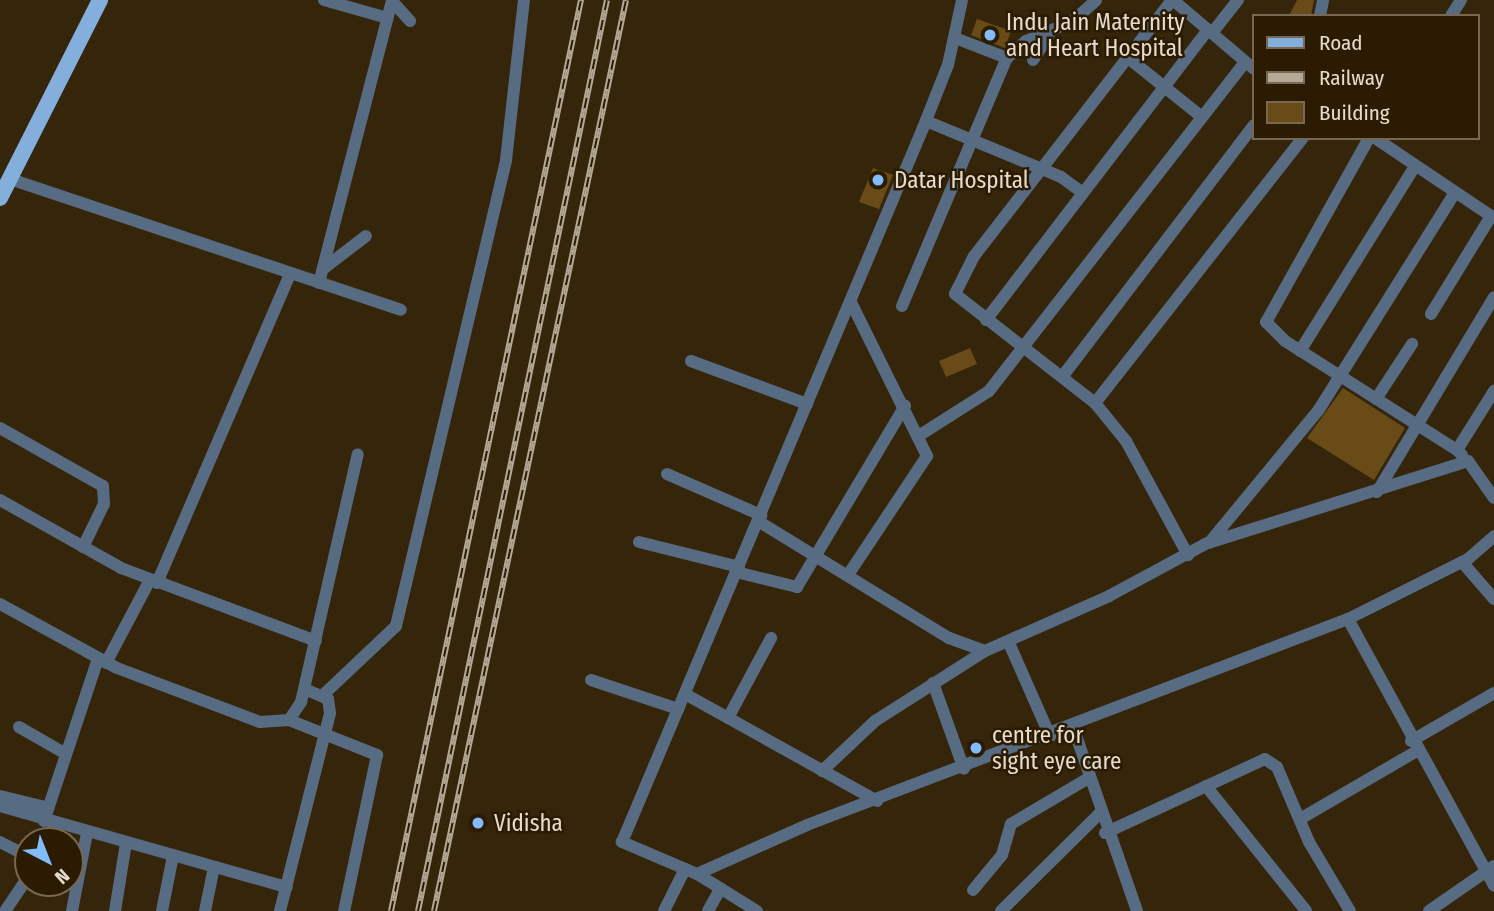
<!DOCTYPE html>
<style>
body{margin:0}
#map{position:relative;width:1494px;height:911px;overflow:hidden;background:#35250b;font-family:"Fira Sans Condensed",sans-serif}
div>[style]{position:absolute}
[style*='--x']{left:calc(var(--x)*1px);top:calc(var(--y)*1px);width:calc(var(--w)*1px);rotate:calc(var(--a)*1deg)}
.building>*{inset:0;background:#694b18}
.minor>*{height:12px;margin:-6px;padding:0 6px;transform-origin:6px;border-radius:6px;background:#576c82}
.major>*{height:16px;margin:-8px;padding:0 8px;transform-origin:8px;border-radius:8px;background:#84afdd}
.rail>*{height:6px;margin-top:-3px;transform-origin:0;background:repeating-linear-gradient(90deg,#2b1b02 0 10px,#b4a896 0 20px);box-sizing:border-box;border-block:2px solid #b4a896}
.dots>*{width:19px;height:19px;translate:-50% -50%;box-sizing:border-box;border:4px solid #2b1b02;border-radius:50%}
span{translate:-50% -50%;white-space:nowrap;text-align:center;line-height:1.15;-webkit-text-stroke:5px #2b1b02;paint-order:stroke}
.poi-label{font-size:23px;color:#e6dccd}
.left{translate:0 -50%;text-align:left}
.legend{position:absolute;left:1252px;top:14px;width:228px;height:126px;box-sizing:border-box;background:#2b1b02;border:2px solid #766853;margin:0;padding:9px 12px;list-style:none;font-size:21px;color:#e6dccd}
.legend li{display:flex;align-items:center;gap:14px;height:35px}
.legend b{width:35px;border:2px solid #766853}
.north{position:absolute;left:14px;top:827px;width:70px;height:70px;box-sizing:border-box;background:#2b1b02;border:2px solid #766853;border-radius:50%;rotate:138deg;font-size:19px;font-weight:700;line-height:28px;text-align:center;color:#e6dccd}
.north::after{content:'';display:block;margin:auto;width:24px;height:32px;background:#82bcfa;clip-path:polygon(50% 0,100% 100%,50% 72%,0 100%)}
</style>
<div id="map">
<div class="building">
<div style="clip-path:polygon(1297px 0,1314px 0,1311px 16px,1289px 16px)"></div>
<div style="clip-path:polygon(977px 19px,1011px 31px,1005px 48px,971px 35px)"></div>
<div style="clip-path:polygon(873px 168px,893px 175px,879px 209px,859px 202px)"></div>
<div style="clip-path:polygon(970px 348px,977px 364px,946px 377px,939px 361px)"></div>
<div style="clip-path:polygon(1343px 388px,1405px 428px,1374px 480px,1307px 438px)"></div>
</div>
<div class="minor">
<div style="--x:324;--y:0;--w:66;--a:15.9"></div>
<div style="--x:1172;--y:0;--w:324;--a:127.7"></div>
<div style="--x:974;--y:256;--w:42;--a:116.6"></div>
<div style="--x:955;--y:294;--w:177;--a:37.9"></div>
<div style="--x:1095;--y:403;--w:49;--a:50.8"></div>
<div style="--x:1126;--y:441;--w:130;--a:61.5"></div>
<div style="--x:1173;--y:0;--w:106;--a:40.4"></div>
<div style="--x:392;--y:1;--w:27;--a:48"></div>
<div style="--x:1320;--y:16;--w:16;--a:-79"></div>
<div style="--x:1451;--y:16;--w:19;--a:-58"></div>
<div style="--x:1212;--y:33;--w:42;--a:-51.8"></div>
<div style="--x:955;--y:38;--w:56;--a:21"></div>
<div style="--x:1127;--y:57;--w:96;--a:38.7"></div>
<div style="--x:1033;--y:60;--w:30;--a:-57"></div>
<div style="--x:926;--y:121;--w:146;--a:22.5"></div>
<div style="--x:1061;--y:177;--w:27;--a:36"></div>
<div style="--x:1369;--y:138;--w:211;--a:119.2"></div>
<div style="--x:1266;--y:322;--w:27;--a:45"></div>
<div style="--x:1285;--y:341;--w:204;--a:32.4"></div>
<div style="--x:1375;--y:138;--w:143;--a:33.9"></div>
<div style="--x:10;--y:179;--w:412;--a:18.5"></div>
<div style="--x:323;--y:269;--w:54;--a:-37.5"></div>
<div style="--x:319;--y:283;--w:292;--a:-75.5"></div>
<div style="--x:902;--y:306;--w:269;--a:-67.1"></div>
<div style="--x:1007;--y:58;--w:25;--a:-42"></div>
<div style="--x:1026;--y:41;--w:51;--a:-23.1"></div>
<div style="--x:1073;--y:21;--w:31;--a:-42"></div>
<div style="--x:1431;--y:314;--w:115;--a:-58.5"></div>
<div style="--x:986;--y:320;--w:365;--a:-52.6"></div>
<div style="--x:1300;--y:351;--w:218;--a:-58.1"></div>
<div style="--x:691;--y:361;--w:124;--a:20.3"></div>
<div style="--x:1062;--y:377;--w:317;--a:-52.7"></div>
<div style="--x:1376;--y:399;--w:66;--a:-56.8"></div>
<div style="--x:1095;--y:403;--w:337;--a:-51.9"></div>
<div style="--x:0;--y:428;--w:118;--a:29.4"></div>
<div style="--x:103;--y:486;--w:18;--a:87"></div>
<div style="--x:104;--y:504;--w:48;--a:116"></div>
<div style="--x:920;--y:435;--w:82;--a:-32.5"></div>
<div style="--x:989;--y:391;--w:417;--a:-52.1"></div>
<div style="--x:1462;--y:455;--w:7;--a:-135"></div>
<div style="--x:1457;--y:450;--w:70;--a:-57.9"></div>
<div style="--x:667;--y:474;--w:103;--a:23.6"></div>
<div style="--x:1377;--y:492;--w:227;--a:-59"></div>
<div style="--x:0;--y:500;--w:139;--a:29.3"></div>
<div style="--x:121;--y:568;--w:208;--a:20.5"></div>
<div style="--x:758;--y:521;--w:224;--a:31.5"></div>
<div style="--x:949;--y:638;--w:38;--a:20"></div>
<div style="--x:985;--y:651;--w:136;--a:-23.9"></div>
<div style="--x:1109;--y:596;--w:109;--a:-28.4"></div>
<div style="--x:1205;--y:544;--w:276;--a:-17.5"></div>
<div style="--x:1468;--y:461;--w:45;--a:54.9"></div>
<div style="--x:639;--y:542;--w:103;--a:14"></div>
<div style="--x:1209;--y:543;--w:171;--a:-50.5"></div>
<div style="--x:1318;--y:411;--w:257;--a:-57.9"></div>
<div style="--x:1462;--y:562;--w:49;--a:49.1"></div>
<div style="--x:736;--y:572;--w:63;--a:13.8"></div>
<div style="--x:797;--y:587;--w:211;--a:-59.2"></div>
<div style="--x:848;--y:575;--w:143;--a:-56.4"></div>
<div style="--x:927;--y:456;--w:172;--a:-116.3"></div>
<div style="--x:157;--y:583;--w:336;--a:-66.7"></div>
<div style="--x:0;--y:604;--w:133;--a:28.7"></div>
<div style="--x:117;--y:668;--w:153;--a:20.7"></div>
<div style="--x:260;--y:722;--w:29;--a:-4"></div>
<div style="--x:289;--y:720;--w:22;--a:-56"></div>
<div style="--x:301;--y:702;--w:254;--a:-77.1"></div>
<div style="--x:1348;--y:619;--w:304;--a:61.3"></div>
<div style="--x:1009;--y:643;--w:102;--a:66.2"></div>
<div style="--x:106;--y:663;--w:94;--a:-62.1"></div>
<div style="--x:591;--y:680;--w:92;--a:18.4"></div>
<div style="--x:933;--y:683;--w:91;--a:70.2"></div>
<div style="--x:685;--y:694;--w:220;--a:29.1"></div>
<div style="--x:323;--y:695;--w:100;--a:-43.4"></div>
<div style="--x:396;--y:626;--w:479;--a:-76.7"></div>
<div style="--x:506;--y:160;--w:161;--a:-83.6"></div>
<div style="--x:728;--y:718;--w:91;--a:-61.7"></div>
<div style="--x:289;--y:720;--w:95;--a:21.7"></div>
<div style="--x:377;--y:755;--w:159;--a:101.9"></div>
<div style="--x:19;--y:727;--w:54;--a:29.9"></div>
<div style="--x:1073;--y:727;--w:195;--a:70.8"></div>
<div style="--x:1411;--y:741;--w:96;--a:-30"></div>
<div style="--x:822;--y:771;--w:73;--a:-43.3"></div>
<div style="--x:875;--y:721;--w:130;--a:-32.5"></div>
<div style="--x:1206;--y:786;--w:160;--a:51.3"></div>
<div style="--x:0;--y:796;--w:50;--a:13.8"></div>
<div style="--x:0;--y:806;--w:298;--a:15.8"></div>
<div style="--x:1300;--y:819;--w:135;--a:-30.2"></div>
<div style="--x:44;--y:821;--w:171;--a:-71.6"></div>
<div style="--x:1105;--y:833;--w:176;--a:-24.8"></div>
<div style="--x:1265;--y:759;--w:14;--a:34"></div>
<div style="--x:1277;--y:767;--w:82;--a:66.9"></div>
<div style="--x:1309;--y:842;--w:80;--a:59.3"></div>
<div style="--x:47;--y:841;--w:18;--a:-68"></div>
<div style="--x:0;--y:842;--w:31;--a:27"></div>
<div style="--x:697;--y:874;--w:120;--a:-24"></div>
<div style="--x:807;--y:825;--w:579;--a:-20.85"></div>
<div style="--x:1348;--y:619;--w:134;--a:-26.6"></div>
<div style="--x:1468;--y:559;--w:35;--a:-41"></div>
<div style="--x:973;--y:890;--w:45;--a:-50.4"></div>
<div style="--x:1002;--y:855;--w:32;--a:-74"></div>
<div style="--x:1011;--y:824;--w:88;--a:-30.6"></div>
<div style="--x:5;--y:911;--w:41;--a:-55.9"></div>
<div style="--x:72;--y:911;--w:79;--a:-79.1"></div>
<div style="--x:115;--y:911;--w:69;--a:-80.8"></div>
<div style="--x:162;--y:911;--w:56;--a:-78.7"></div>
<div style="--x:205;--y:911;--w:45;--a:-78.4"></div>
<div style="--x:280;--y:911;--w:204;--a:-75.8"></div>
<div style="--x:330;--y:713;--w:14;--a:-98"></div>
<div style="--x:328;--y:699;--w:26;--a:-157"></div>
<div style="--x:664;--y:911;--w:47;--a:-63.4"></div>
<div style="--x:708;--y:911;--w:26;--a:-61"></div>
<div style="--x:757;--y:911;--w:70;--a:-148.3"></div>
<div style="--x:697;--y:874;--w:82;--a:-156.9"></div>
<div style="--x:622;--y:842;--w:775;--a:-67.14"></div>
<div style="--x:923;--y:128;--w:68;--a:-68.4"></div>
<div style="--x:948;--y:65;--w:66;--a:-77.8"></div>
<div style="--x:1001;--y:911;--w:138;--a:-44.7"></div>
<div style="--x:1429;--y:911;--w:79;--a:-34.7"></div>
</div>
<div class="major">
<div style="--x:0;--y:198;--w:222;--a:-63.2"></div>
</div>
<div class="rail">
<div style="--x:391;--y:911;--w:931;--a:-78.22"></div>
<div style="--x:418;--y:911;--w:930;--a:-78.28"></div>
<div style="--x:434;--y:911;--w:931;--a:-78.1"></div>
</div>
<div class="dots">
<div style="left:990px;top:35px;background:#82bcfa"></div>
<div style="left:878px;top:180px;background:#82bcfa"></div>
<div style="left:976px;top:748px;background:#82bcfa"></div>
<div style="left:478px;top:823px;background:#82bcfa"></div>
</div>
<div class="poi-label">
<span class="left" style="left:1006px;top:35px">Indu Jain Maternity<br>and Heart Hospital</span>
<span class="left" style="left:894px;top:180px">Datar Hospital</span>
<span class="left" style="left:992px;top:748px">centre for<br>sight eye care</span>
<span class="left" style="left:494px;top:823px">Vidisha</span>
</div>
<ul class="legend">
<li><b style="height:9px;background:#84afdd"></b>Road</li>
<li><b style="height:9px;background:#b4a896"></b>Railway</li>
<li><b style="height:19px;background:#694b18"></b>Building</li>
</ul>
<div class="north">N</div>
</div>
